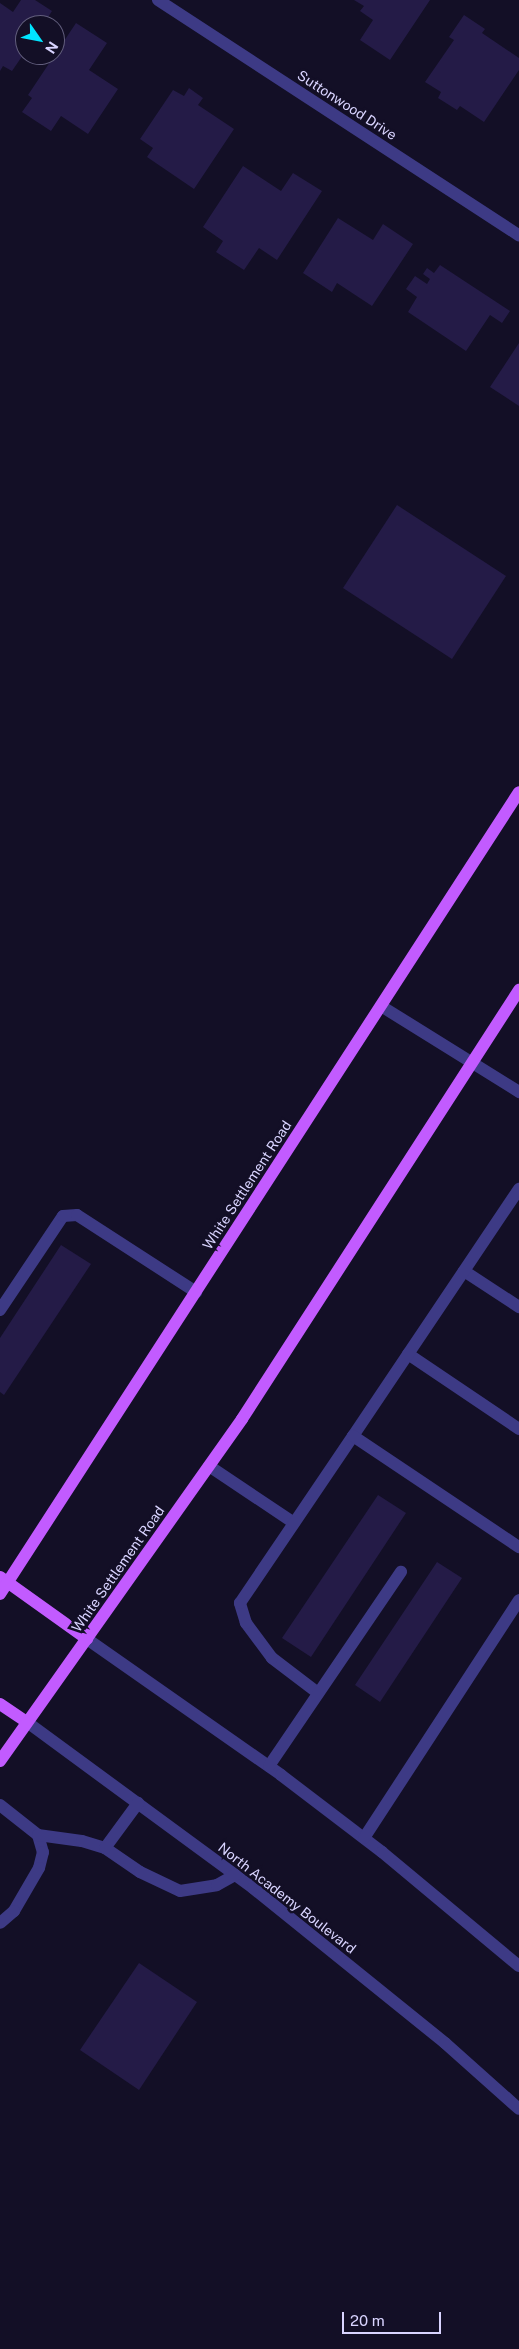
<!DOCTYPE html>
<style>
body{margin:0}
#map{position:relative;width:519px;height:2349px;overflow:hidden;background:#130f26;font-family:"Public Sans",sans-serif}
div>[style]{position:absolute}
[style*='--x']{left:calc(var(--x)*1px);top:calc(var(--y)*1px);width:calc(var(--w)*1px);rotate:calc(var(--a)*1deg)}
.building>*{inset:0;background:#241b47}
.minor>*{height:12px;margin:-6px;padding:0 6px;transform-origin:6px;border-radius:6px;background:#3d3a85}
.major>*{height:12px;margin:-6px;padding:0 6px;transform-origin:6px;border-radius:6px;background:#c25bff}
span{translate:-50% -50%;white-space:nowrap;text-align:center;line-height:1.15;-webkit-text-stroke:5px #130f26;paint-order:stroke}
.street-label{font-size:14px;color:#d9d4ff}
.north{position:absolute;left:15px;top:15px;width:50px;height:50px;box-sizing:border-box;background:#130f26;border:1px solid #625e7d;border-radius:50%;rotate:123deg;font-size:14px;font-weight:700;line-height:20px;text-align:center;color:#d9d4ff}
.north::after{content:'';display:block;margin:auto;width:18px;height:22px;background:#00e5ff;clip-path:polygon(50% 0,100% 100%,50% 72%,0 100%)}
.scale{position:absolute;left:342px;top:2312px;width:99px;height:22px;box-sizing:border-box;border:2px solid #d9d4ff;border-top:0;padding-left:6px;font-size:15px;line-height:18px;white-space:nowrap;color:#d9d4ff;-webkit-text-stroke:4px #130f26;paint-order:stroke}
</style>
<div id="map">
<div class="building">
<div style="clip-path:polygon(21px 0,35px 0,52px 11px,43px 25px,25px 25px,25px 52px,12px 71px,3px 66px,0 71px,0 3px,13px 12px)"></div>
<div style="clip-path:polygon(354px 0,430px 0,390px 60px,360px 40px,373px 20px,360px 11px,364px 6px)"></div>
<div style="clip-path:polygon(464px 15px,485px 29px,482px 33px,519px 58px,519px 70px,484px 122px,460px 106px,457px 110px,438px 98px,441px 92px,425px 82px,454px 40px,449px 37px)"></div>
<div style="clip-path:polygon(76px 23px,107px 43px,89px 70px,118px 89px,88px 134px,61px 116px,51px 131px,22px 112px,32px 98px,28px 95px)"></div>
<div style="clip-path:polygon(189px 88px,203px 98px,198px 105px,234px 129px,194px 189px,147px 157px,153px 148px,140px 139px,173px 90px,184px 96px)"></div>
<div style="clip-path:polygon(243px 166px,281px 191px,293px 173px,322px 191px,277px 260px,259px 248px,244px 270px,216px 252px,223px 241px,203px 227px)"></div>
<div style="clip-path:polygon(338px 218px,373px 240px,383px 224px,413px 244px,372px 306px,337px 283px,332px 292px,303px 273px)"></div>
<div style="clip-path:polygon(440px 265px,510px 311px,502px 323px,490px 315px,466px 351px,408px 312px,417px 297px,406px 289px,415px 276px,427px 284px,430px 279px,423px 274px,427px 268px,434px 273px)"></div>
<div style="clip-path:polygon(519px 343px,519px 406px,490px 387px)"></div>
<div style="clip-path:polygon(397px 505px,506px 576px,452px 659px,343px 588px)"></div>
<div style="clip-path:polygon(61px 1245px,91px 1264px,4px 1395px,0 1392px,0 1338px)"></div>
<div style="clip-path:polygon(378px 1495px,406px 1513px,311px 1657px,282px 1638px)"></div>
<div style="clip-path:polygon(437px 1562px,462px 1578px,380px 1702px,355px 1685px)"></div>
<div style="clip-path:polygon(139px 1963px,197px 2002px,139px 2090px,80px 2050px)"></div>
</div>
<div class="minor">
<div style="--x:158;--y:0;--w:431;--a:33.1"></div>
<div style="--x:381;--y:1006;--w:163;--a:31.9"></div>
<div style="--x:464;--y:1271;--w:66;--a:33.2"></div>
<div style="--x:0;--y:1310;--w:113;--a:-56.2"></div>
<div style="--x:63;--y:1216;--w:14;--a:-4"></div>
<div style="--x:77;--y:1215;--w:142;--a:32.9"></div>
<div style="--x:408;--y:1354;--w:134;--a:34"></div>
<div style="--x:353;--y:1436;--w:298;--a:-56.1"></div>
<div style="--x:209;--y:1466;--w:102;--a:33.8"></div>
<div style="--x:87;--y:1639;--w:237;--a:35"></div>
<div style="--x:281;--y:1775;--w:127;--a:37.3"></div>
<div style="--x:382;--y:1852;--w:178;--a:39.8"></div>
<div style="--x:318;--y:1693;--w:58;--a:-142.7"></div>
<div style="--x:272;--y:1658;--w:44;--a:-126.6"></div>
<div style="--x:246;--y:1623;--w:21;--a:-107"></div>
<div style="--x:240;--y:1603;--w:202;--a:-55.9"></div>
<div style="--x:353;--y:1436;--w:200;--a:33.8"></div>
<div style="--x:27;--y:1722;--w:280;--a:36.3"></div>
<div style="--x:253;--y:1888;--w:247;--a:38.9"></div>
<div style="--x:445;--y:2043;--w:99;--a:41.7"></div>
<div style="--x:269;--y:1766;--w:235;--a:-55.8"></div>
<div style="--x:0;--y:1805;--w:48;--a:38.3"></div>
<div style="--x:38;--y:1835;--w:18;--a:74"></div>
<div style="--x:43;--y:1852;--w:16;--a:104"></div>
<div style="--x:39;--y:1868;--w:50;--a:120.2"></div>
<div style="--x:14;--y:1911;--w:18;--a:139"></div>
<div style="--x:38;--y:1835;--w:44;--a:7.8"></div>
<div style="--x:82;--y:1841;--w:24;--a:17"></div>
<div style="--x:105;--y:1848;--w:42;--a:34.4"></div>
<div style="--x:140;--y:1872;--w:44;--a:25.4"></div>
<div style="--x:180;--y:1891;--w:37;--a:-9"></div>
<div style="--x:217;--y:1885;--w:21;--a:-29"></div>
<div style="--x:364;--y:1838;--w:284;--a:-56.9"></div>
<div style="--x:105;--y:1848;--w:56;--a:-53.7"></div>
</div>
<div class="major">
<div style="--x:0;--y:1577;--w:107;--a:35.5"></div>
<div style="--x:0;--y:1594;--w:955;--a:-57.09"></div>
<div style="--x:0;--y:1704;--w:32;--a:34"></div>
<div style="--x:0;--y:1761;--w:419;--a:-54.7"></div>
<div style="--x:242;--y:1419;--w:511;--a:-57.15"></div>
</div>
<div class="street-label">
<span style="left:347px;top:105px;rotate:33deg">Suttonwood Drive</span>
<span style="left:247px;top:1185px;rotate:-57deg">White Settlement Road</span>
<span style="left:118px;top:1569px;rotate:-55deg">White Settlement Road</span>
<span style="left:287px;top:1898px;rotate:38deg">North Academy Boulevard</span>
</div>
<div class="north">N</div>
<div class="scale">20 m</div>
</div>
